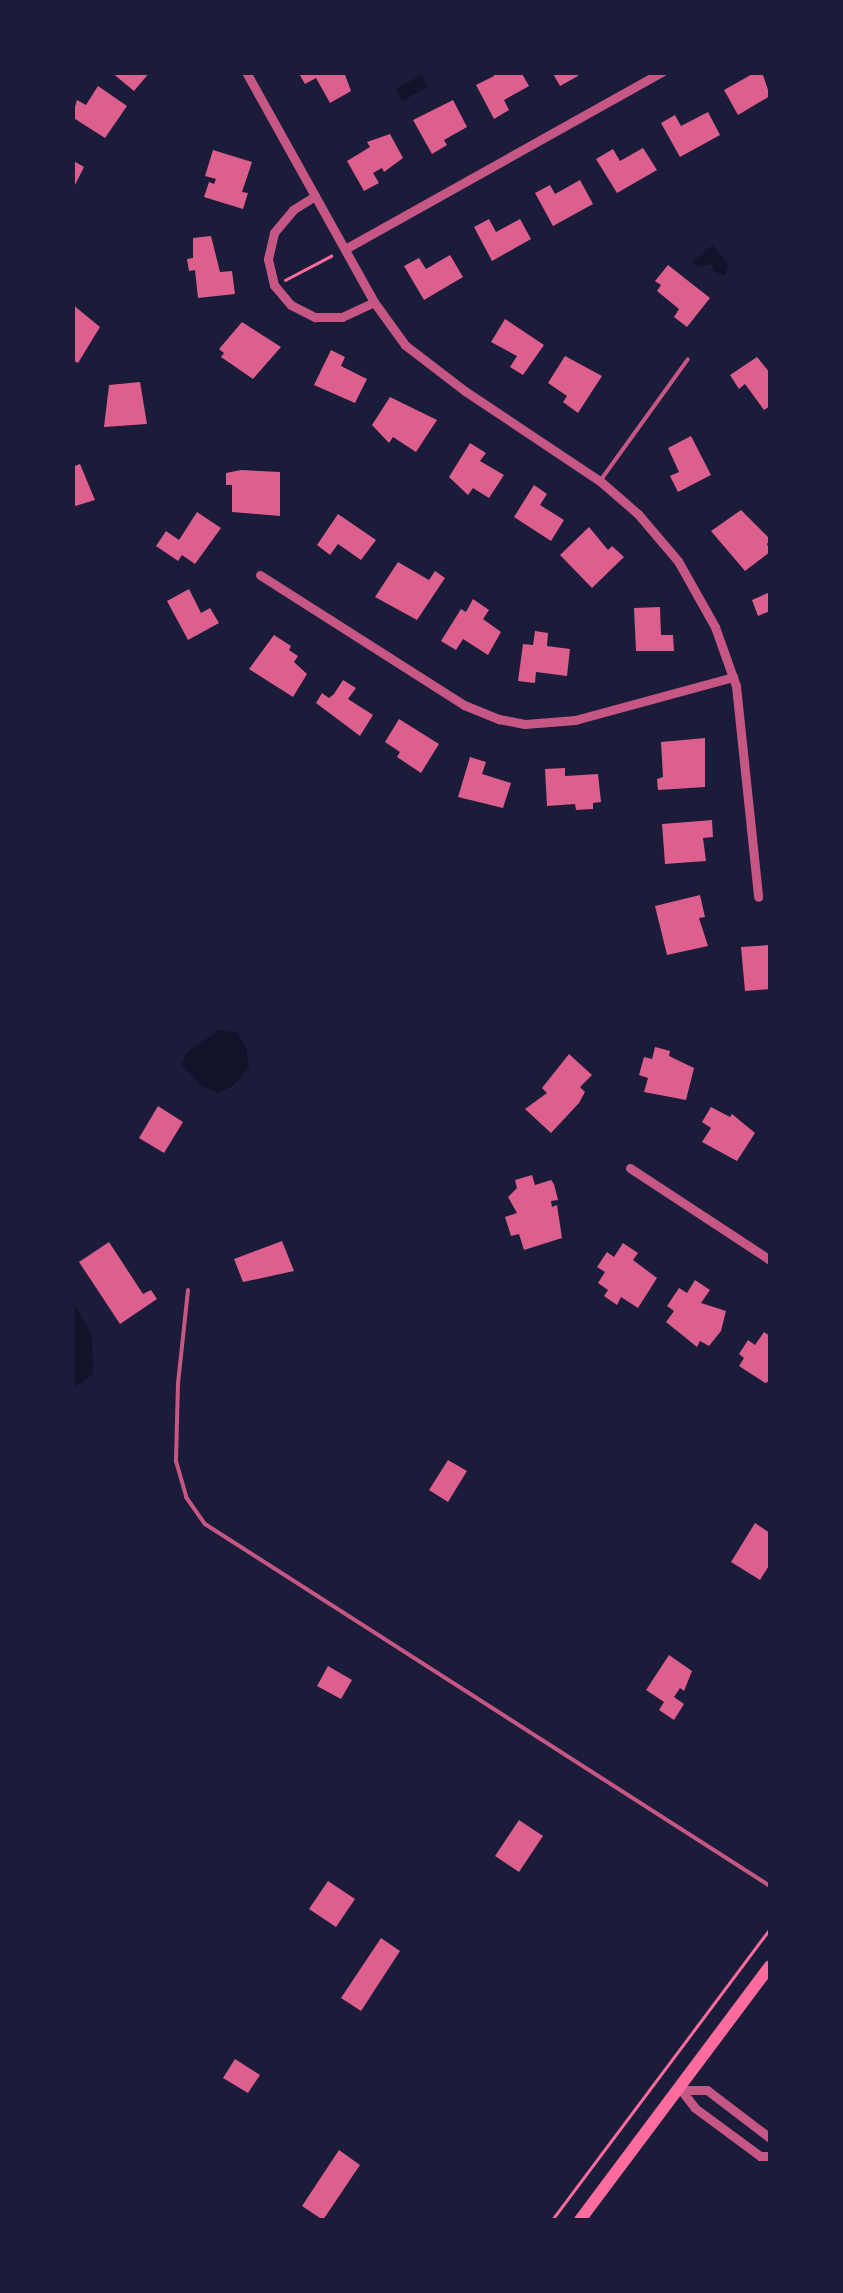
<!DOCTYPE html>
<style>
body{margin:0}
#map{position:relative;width:843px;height:2293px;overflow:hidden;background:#1b1b3a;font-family:Arial,sans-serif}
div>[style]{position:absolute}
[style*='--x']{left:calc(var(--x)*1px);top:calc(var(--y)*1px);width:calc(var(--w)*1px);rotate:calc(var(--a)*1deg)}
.water>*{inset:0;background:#12122b}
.building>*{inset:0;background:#dd5f8e}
.path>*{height:2.5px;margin:-1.25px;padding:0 1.25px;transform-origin:1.25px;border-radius:1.25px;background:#ff6b9d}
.service>*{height:4px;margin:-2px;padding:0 2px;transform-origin:2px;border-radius:2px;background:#c65784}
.minor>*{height:9px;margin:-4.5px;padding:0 4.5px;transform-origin:4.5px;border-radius:4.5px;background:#c65784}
.secondary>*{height:12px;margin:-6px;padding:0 6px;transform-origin:6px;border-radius:6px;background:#ff6b9d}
span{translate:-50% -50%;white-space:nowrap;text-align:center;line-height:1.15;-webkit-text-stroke:8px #1b1b3a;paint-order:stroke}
.frame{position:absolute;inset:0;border:75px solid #1b1b3a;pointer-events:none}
</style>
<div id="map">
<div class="water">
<div style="clip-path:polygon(421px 75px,427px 87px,402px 101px,396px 89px)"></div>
<div style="clip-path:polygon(713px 245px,728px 264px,725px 276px,713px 271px,712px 264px,699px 267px,692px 262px)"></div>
<div style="clip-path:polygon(219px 1030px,237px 1033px,246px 1047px,249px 1067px,233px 1086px,218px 1093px,200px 1085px,182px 1065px,185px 1054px)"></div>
<div style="clip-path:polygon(73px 1301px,92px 1336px,93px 1374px,73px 1389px)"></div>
</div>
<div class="building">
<div style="clip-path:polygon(111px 72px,150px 72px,134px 91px)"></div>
<div style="clip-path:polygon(298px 72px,344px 72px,351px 91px,330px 103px,316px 78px,305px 84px)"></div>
<div style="clip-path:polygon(492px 72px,521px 72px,529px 86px,504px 100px,509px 110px,494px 119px,476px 85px,494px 76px)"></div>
<div style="clip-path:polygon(552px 72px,577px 72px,578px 76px,560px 86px)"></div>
<div style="clip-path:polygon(756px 72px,762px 72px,770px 96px,738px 115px,724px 90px)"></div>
<div style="clip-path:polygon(98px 86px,127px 106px,105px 138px,72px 117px,77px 100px,86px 105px)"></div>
<div style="clip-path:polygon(453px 100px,467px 127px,444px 140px,447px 145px,432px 154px,413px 120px)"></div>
<div style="clip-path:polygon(708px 112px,720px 135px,680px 157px,661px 123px,675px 115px,681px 126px)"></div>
<div style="clip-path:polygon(390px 134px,403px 158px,384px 172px,382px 168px,373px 173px,379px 183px,364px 191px,347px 161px,370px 147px,367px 142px)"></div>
<div style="clip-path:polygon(643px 148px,657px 170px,617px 193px,596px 159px,613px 149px,620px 161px)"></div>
<div style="clip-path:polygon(213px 150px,252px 162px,242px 192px,248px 193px,243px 209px,204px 197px,209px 182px,214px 184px,216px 179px,205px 176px)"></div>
<div style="clip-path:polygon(72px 160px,84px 167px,72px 191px)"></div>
<div style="clip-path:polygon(580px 180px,593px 204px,553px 226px,535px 193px,550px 185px,555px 194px)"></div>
<div style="clip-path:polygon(489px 219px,496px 232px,520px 219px,531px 239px,492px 261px,474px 227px)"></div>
<div style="clip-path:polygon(211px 236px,220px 272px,232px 271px,235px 294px,198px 298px,195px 270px,189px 271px,187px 259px,193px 258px,193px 238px)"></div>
<div style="clip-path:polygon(450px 255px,463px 277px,424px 300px,404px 266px,419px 258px,426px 269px)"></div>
<div style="clip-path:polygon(668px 265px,710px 298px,687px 327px,674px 317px,679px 309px,657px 291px,661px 285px,655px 281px)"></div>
<div style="clip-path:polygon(72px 304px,100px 327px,78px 363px,72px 360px)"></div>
<div style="clip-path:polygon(505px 319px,544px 345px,523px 375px,510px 367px,517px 356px,491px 342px)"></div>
<div style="clip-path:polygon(242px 322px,281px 347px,253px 379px,221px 357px,224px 353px,219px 349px)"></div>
<div style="clip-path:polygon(331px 350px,345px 357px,341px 366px,367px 379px,355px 403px,314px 385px)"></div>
<div style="clip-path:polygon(565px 356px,602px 376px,578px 413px,563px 402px,567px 396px,548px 383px)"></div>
<div style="clip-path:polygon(757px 357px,770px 373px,770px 406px,764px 410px,745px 384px,739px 389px,730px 375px)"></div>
<div style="clip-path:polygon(140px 382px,147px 424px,104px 427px,109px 385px)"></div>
<div style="clip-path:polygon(390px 397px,437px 420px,416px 452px,393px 437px,389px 443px,372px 425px)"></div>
<div style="clip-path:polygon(691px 436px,711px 475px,678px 492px,670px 476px,679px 472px,668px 448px)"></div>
<div style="clip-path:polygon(470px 443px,486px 453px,480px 461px,504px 475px,489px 498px,473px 488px,468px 495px,449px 477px)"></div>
<div style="clip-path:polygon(80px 464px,95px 500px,72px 507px,72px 467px)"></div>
<div style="clip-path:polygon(241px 470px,280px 472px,280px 516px,232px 512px,232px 485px,226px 485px,226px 473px)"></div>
<div style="clip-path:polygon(534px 485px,547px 494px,540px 505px,564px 520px,551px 541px,514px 517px)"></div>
<div style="clip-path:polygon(741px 510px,770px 539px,767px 544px,770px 552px,745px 571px,711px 531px)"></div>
<div style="clip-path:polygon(197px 512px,221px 528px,195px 564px,182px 555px,178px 561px,156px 546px,166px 531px,179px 540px)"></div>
<div style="clip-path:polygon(338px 514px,376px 540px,361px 560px,338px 544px,330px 555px,317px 545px)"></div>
<div style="clip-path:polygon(589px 527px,608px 550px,612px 546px,624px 557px,592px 588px,560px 555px)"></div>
<div style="clip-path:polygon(398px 562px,429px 580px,435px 571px,445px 578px,417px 620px,375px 597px)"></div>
<div style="clip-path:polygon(189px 589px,201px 613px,210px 608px,219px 623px,188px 640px,167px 601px)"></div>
<div style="clip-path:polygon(770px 592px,770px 611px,758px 616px,752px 600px)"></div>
<div style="clip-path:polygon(473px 599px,489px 610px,483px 619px,501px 632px,488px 655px,463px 639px,456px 650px,441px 641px,461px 609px,466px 612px)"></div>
<div style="clip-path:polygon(660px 607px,661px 635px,673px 635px,674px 651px,636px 651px,634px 608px)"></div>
<div style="clip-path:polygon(535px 631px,548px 633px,547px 646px,570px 649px,567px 676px,536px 672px,535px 683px,518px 681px,523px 644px,533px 645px)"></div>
<div style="clip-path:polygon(274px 635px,291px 646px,289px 650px,298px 656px,294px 662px,307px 674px,293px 697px,249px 669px)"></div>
<div style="clip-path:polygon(343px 680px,356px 688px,348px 699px,373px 715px,360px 736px,316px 703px,322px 693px,329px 698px,334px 694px)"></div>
<div style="clip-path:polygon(399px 719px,439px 744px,421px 773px,397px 757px,400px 752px,385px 742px)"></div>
<div style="clip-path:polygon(705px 738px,705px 787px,658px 790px,657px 779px,663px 777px,661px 742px)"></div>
<div style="clip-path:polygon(470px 757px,486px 762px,482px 774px,511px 783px,503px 808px,458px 797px)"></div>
<div style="clip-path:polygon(565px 768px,565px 776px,598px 774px,601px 802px,593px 803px,593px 809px,576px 810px,575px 804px,547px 806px,545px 769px)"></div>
<div style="clip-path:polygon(712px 820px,713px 837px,703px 838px,706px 861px,665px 864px,662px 824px)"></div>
<div style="clip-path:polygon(700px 895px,705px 917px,699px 918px,708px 946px,667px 955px,655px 906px)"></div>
<div style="clip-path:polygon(770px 945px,770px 989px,745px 991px,741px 947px)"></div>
<div style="clip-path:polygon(655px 1047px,670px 1051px,669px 1056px,694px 1068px,686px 1100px,644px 1092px,648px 1078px,639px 1075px,644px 1057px,652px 1059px)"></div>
<div style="clip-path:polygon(569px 1054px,592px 1075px,580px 1087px,585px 1092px,579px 1103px,551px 1133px,525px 1109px,547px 1093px,542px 1088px)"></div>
<div style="clip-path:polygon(158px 1106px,183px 1122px,164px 1153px,139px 1138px)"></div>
<div style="clip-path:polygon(711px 1107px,730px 1117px,732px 1114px,755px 1133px,737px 1161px,702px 1142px,711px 1128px,702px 1122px)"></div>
<div style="clip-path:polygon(532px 1175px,535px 1185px,551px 1180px,554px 1184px,558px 1200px,551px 1201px,552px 1207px,557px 1205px,562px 1238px,524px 1250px,519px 1234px,511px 1236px,505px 1217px,517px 1213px,508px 1197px,517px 1188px,515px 1180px)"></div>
<div style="clip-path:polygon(282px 1241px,294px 1271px,243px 1282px,234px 1259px)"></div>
<div style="clip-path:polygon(109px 1242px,143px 1294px,151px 1290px,157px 1299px,120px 1324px,79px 1262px)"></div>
<div style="clip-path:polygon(623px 1243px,638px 1253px,633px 1260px,657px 1278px,638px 1308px,621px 1297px,617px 1305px,604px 1296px,608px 1290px,598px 1283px,605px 1272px,597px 1267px,607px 1252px,614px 1257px)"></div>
<div style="clip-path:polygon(695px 1280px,710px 1290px,701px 1303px,726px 1311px,721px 1331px,709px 1346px,700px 1341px,697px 1347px,666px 1322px,674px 1311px,667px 1306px,679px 1288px,687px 1293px)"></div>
<div style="clip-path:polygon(764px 1332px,770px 1336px,770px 1381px,765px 1383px,739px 1366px,744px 1358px,739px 1354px,748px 1340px,755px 1345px)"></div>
<div style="clip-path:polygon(448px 1460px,467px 1471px,448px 1502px,429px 1490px)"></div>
<div style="clip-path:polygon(755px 1523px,770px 1533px,770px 1564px,760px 1580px,731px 1562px)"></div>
<div style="clip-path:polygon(669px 1655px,692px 1671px,684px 1691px,680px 1688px,674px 1697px,684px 1704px,674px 1720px,659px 1710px,664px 1702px,646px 1690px)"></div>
<div style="clip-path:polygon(328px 1666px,352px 1680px,341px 1699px,317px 1686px)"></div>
<div style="clip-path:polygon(519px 1820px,543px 1836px,519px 1872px,495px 1856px)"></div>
<div style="clip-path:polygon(328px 1881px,355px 1899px,336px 1927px,309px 1909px)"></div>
<div style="clip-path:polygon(381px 1938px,400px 1951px,361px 2011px,341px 1998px)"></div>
<div style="clip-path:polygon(235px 2059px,260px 2075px,248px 2093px,223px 2078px)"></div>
<div style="clip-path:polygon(339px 2150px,360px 2165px,323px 2220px,302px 2206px)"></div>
</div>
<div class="path">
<div style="--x:285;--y:280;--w:52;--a:-27.6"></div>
<div style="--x:552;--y:2220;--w:364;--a:-53.2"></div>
</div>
<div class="service">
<div style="--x:600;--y:481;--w:150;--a:-54.2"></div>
<div style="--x:188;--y:1290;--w:94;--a:96.1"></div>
<div style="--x:178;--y:1383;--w:78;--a:91.5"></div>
<div style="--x:176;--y:1461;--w:37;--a:74"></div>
<div style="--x:186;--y:1497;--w:33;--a:55"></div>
<div style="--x:205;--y:1524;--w:671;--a:32.65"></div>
</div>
<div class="minor">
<div style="--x:246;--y:72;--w:263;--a:60.9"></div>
<div style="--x:374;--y:302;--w:53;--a:54.2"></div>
<div style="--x:405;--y:345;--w:76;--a:37.5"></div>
<div style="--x:465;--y:391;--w:162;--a:33.7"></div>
<div style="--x:600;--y:481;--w:50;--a:41"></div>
<div style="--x:638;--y:514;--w:62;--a:49.6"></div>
<div style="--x:678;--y:561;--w:76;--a:60.7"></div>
<div style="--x:715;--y:627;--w:63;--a:70.4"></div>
<div style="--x:736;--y:686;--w:212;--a:84"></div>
<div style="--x:315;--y:196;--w:26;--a:148"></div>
<div style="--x:293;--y:210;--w:30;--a:130"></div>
<div style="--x:274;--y:233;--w:27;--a:103"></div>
<div style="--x:268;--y:259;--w:27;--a:77"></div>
<div style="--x:274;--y:285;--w:26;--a:50"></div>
<div style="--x:291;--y:305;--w:27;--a:27"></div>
<div style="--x:315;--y:317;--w:27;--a:0"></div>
<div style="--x:342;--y:317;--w:35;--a:-25"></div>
<div style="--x:345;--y:249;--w:363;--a:-29.2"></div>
<div style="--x:260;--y:575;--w:242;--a:32.5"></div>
<div style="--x:464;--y:705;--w:38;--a:22"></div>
<div style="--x:499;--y:719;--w:26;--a:11"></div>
<div style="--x:525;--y:724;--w:50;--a:-4.6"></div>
<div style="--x:575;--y:720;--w:164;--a:-15.2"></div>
<div style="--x:630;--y:1168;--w:168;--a:33.3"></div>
<div style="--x:681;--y:2090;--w:23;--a:52"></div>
<div style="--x:695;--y:2108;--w:81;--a:36.4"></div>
<div style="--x:760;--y:2156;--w:10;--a:0"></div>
<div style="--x:681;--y:2090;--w:26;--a:0"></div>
<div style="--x:707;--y:2090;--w:79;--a:37.3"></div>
</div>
<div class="secondary">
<div style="--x:580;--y:2220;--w:317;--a:-53.2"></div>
</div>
<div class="frame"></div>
</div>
